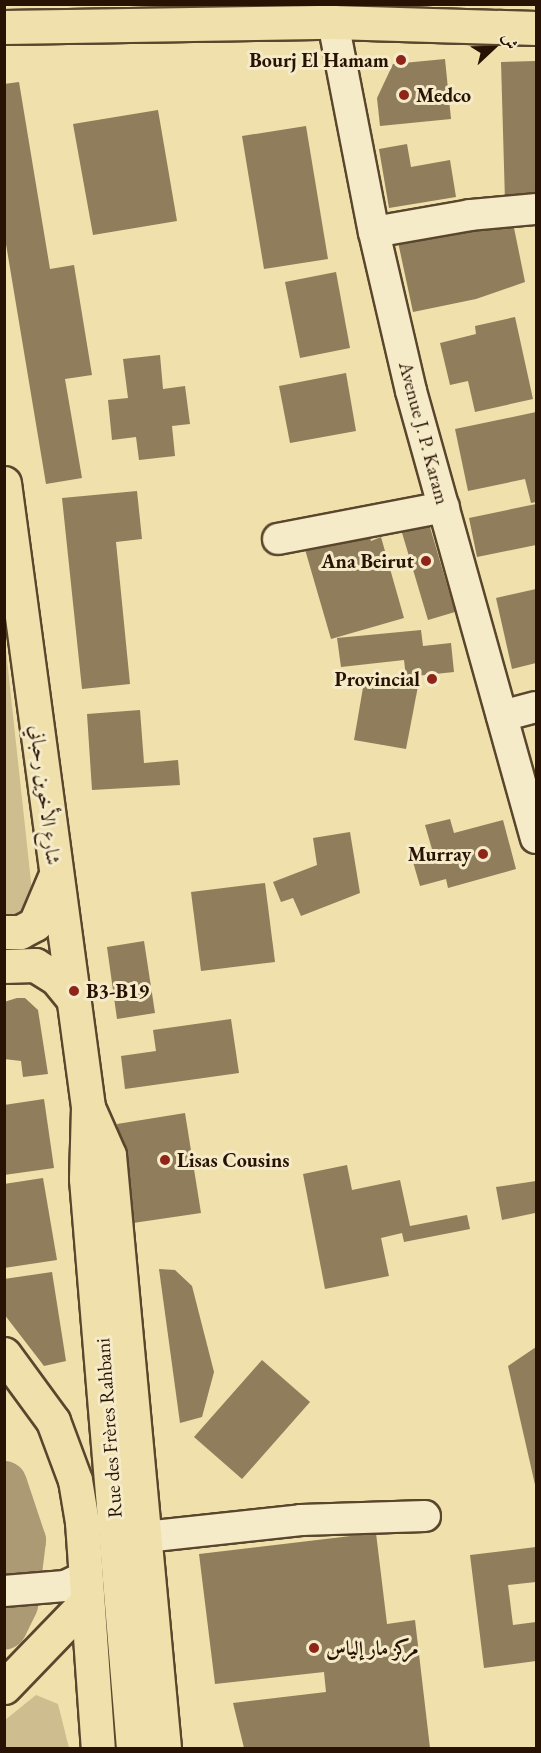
<!DOCTYPE html>
<meta charset="utf-8">
<style>
body{margin:0}
#map{position:relative;width:541px;height:1753px;overflow:hidden;background:#efe0ac;font-family:"EB Garamond",Amiri,serif}
div>[style]{position:absolute}
[style*='--x']{left:calc(var(--x)*1px);top:calc(var(--y)*1px);width:calc(var(--w)*1px);rotate:calc(var(--a)*1deg)}
.green>*{inset:0;background:#cdbd8f}
.river>*{height:45px;margin:-22.5px;padding:0 22.5px;transform-origin:22.5px;border-radius:22.5px;background:#ab9a73}
.building>*{inset:0;background:#8f7d5b}
.roads{filter:drop-shadow(2px 0 #5a462d) drop-shadow(-2px 0 #5a462d) drop-shadow(0 2px #5a462d) drop-shadow(0 -2px #5a462d)}
.minor>*{height:30px;margin:-15px;padding:0 15px;transform-origin:15px;border-radius:15px;background:#f5ebc9}
.highway>*{height:33px;margin:-16.5px;padding:0 16.5px;transform-origin:16.5px;border-radius:16.5px;background:#efe0ac}
.dots>*{width:16px;height:16px;translate:-50% -50%;box-sizing:border-box;border:3px solid #f5ebc9;border-radius:50%}
span{translate:-50% -50%;white-space:nowrap;text-align:center;line-height:1.15;-webkit-text-stroke:6px #f5ebc9;paint-order:stroke}
.poi-label{font-size:20px;color:#281203;font-weight:700}
.right{translate:-100% -50%;text-align:right}
.left{translate:0 -50%;text-align:left}
.street-label{font-size:20px;color:#281203}
.frame{position:absolute;inset:0;border:6px solid #281203;pointer-events:none}
.north{position:absolute;left:463px;top:18px;width:60px;height:60px;-webkit-text-stroke:4px #f5ebc9;paint-order:stroke;rotate:68deg;font-size:16px;font-weight:700;line-height:24px;text-align:center;color:#281203}
.north::after{content:'';display:block;margin:auto;width:21px;height:27px;background:#281203;clip-path:polygon(50% 0,100% 100%,50% 72%,0 100%)}
</style>
<div id="map">
<div class="green">
<div style="clip-path:polygon(4px 632px,32px 891px,25px 911px,16px 917px,5px 914px)"></div>
<div style="clip-path:polygon(36px 1695px,58px 1704px,69px 1748px,5px 1748px,5px 1720px)"></div>
</div>
<div class="river">
<div style="--x:4;--y:1483;--w:60;--a:71.6"></div>
<div style="--x:23;--y:1540;--w:64;--a:97.1"></div>
<div style="--x:15;--y:1604;--w:25;--a:116"></div>
</div>
<div class="building">
<div style="clip-path:polygon(445px 59px,451px 119px,380px 126px,377px 98px,393px 64px)"></div>
<div style="clip-path:polygon(536px 61px,536px 200px,505px 201px,501px 62px)"></div>
<div style="clip-path:polygon(19px 82px,50px 269px,74px 265px,92px 375px,65px 379px,82px 478px,46px 484px,4px 232px,4px 84px)"></div>
<div style="clip-path:polygon(158px 110px,177px 221px,93px 235px,73px 124px)"></div>
<div style="clip-path:polygon(306px 126px,328px 259px,264px 269px,242px 136px)"></div>
<div style="clip-path:polygon(407px 144px,411px 167px,450px 160px,456px 197px,389px 208px,379px 149px)"></div>
<div style="clip-path:polygon(512px 218px,525px 282px,476px 299px,413px 312px,398px 242px)"></div>
<div style="clip-path:polygon(336px 272px,350px 348px,300px 358px,285px 282px)"></div>
<div style="clip-path:polygon(515px 317px,533px 399px,475px 412px,468px 381px,450px 385px,440px 343px,476px 334px,475px 326px)"></div>
<div style="clip-path:polygon(160px 355px,163px 389px,185px 386px,190px 424px,172px 426px,175px 456px,139px 460px,136px 437px,112px 440px,108px 400px,128px 398px,123px 359px)"></div>
<div style="clip-path:polygon(346px 373px,356px 431px,290px 443px,279px 386px)"></div>
<div style="clip-path:polygon(536px 412px,536px 502px,531px 503px,525px 479px,468px 491px,455px 429px)"></div>
<div style="clip-path:polygon(137px 491px,142px 539px,116px 542px,130px 684px,82px 689px,62px 498px)"></div>
<div style="clip-path:polygon(536px 504px,536px 545px,477px 557px,469px 518px)"></div>
<div style="clip-path:polygon(427px 517px,455px 612px,428px 620px,400px 526px)"></div>
<div style="clip-path:polygon(367px 528px,371px 541px,381px 537px,404px 618px,331px 639px,304px 546px)"></div>
<div style="clip-path:polygon(536px 589px,536px 663px,512px 669px,496px 598px)"></div>
<div style="clip-path:polygon(421px 630px,423px 646px,451px 643px,454px 672px,406px 677px,404px 660px,341px 667px,337px 638px)"></div>
<div style="clip-path:polygon(365px 676px,418px 686px,406px 749px,354px 740px)"></div>
<div style="clip-path:polygon(140px 710px,144px 763px,178px 760px,180px 785px,92px 790px,87px 714px)"></div>
<div style="clip-path:polygon(450px 819px,454px 833px,503px 820px,516px 869px,448px 888px,446px 879px,420px 886px,413px 862px,434px 856px,425px 825px)"></div>
<div style="clip-path:polygon(350px 832px,360px 893px,301px 916px,293px 898px,281px 902px,273px 882px,317px 865px,313px 838px)"></div>
<div style="clip-path:polygon(265px 883px,275px 962px,201px 971px,191px 892px)"></div>
<div style="clip-path:polygon(144px 941px,155px 1013px,117px 1019px,107px 947px)"></div>
<div style="clip-path:polygon(17px 998px,25px 998px,38px 1010px,48px 1074px,23px 1077px,21px 1061px,4px 1059px,4px 1002px)"></div>
<div style="clip-path:polygon(231px 1019px,239px 1073px,125px 1089px,121px 1056px,156px 1051px,153px 1030px)"></div>
<div style="clip-path:polygon(44px 1099px,54px 1168px,4px 1175px,4px 1105px)"></div>
<div style="clip-path:polygon(185px 1113px,201px 1213px,133px 1223px,117px 1124px)"></div>
<div style="clip-path:polygon(347px 1165px,352px 1190px,400px 1180px,410px 1226px,467px 1215px,470px 1229px,404px 1242px,402px 1233px,381px 1238px,389px 1276px,325px 1289px,303px 1174px)"></div>
<div style="clip-path:polygon(43px 1178px,57px 1260px,4px 1268px,4px 1184px)"></div>
<div style="clip-path:polygon(536px 1181px,535px 1213px,502px 1220px,496px 1187px)"></div>
<div style="clip-path:polygon(159px 1269px,175px 1270px,192px 1286px,214px 1372px,202px 1417px,180px 1423px)"></div>
<div style="clip-path:polygon(52px 1272px,66px 1361px,44px 1366px,4px 1314px,4px 1279px)"></div>
<div style="clip-path:polygon(536px 1347px,536px 1489px,508px 1366px)"></div>
<div style="clip-path:polygon(262px 1360px,310px 1402px,242px 1479px,194px 1437px)"></div>
<div style="clip-path:polygon(376px 1533px,387px 1624px,415px 1620px,430px 1748px,244px 1748px,233px 1703px,326px 1692px,324px 1672px,215px 1684px,199px 1554px)"></div>
<div style="clip-path:polygon(536px 1547px,536px 1582px,508px 1585px,513px 1625px,536px 1622px,536px 1661px,484px 1668px,470px 1555px)"></div>
</div>
<div class="roads">
<div class="minor">
<div style="--x:333;--y:22;--w:214;--a:79"></div>
<div style="--x:374;--y:232;--w:163;--a:76.9"></div>
<div style="--x:411;--y:391;--w:464;--a:74.4"></div>
<div style="--x:374;--y:232;--w:97;--a:-10"></div>
<div style="--x:470;--y:215;--w:66;--a:-5.2"></div>
<div style="--x:278;--y:539;--w:169;--a:-10.9"></div>
<div style="--x:502;--y:716;--w:35;--a:-15"></div>
<div style="--x:145;--y:1537;--w:157;--a:-6.2"></div>
<div style="--x:301;--y:1520;--w:124;--a:-1.8"></div>
<div style="--x:4;--y:1591;--w:61;--a:-4.7"></div>
<div style="--x:65;--y:1586;--w:21;--a:-25"></div>
</div>
<div class="highway">
<div style="--x:4;--y:27;--w:329;--a:-0.9"></div>
<div style="--x:333;--y:22;--w:203;--a:1.7"></div>
<div style="--x:4;--y:483;--w:630;--a:82.33"></div>
<div style="--x:88;--y:1107;--w:72;--a:91.6"></div>
<div style="--x:86;--y:1179;--w:571;--a:85.28"></div>
<div style="--x:4;--y:932;--w:16;--a:0"></div>
<div style="--x:20;--y:932;--w:17;--a:-28"></div>
<div style="--x:35;--y:924;--w:49;--a:-67.1"></div>
<div style="--x:4;--y:966;--w:31;--a:-2"></div>
<div style="--x:35;--y:965;--w:26;--a:32"></div>
<div style="--x:57;--y:979;--w:26;--a:51"></div>
<div style="--x:90;--y:1112;--w:47;--a:66.2"></div>
<div style="--x:109;--y:1155;--w:596;--a:84.7"></div>
<div style="--x:4;--y:1354;--w:83;--a:53.8"></div>
<div style="--x:53;--y:1421;--w:63;--a:69.6"></div>
<div style="--x:75;--y:1480;--w:43;--a:80.5"></div>
<div style="--x:82;--y:1522;--w:227;--a:86"></div>
<div style="--x:4;--y:1687;--w:118;--a:-46"></div>
</div>
</div>
<div class="dots">
<div style="left:401px;top:60px;background:#8f2418"></div>
<div style="left:404px;top:95px;background:#8f2418"></div>
<div style="left:426px;top:561px;background:#8f2418"></div>
<div style="left:432px;top:679px;background:#8f2418"></div>
<div style="left:483px;top:854px;background:#8f2418"></div>
<div style="left:74px;top:991px;background:#8f2418"></div>
<div style="left:165px;top:1160px;background:#8f2418"></div>
<div style="left:314px;top:1648px;background:#8f2418"></div>
</div>
<div class="poi-label">
<span class="right" style="left:389px;top:60px">Bourj El Hamam</span>
<span class="left" style="left:416px;top:95px">Medco</span>
<span class="right" style="left:414px;top:561px">Ana Beirut</span>
<span class="right" style="left:420px;top:679px">Provincial</span>
<span class="right" style="left:471px;top:854px">Murray</span>
<span class="left" style="left:86px;top:991px">B3-B19</span>
<span class="left" style="left:177px;top:1160px">Lisas Cousins</span>
<span class="left" style="left:326px;top:1648px">مركز مار إلياس</span>
</div>
<div class="street-label">
<span style="left:424px;top:433px;rotate:75deg">Avenue J. P. Karam</span>
<span style="left:45px;top:795px;rotate:83deg">شارع الأخوين رحباني</span>
<span style="left:109px;top:1428px;rotate:-94deg">Rue des Frères Rahbani</span>
</div>
<div class="frame"></div>
<div class="north">ش</div>
</div>
